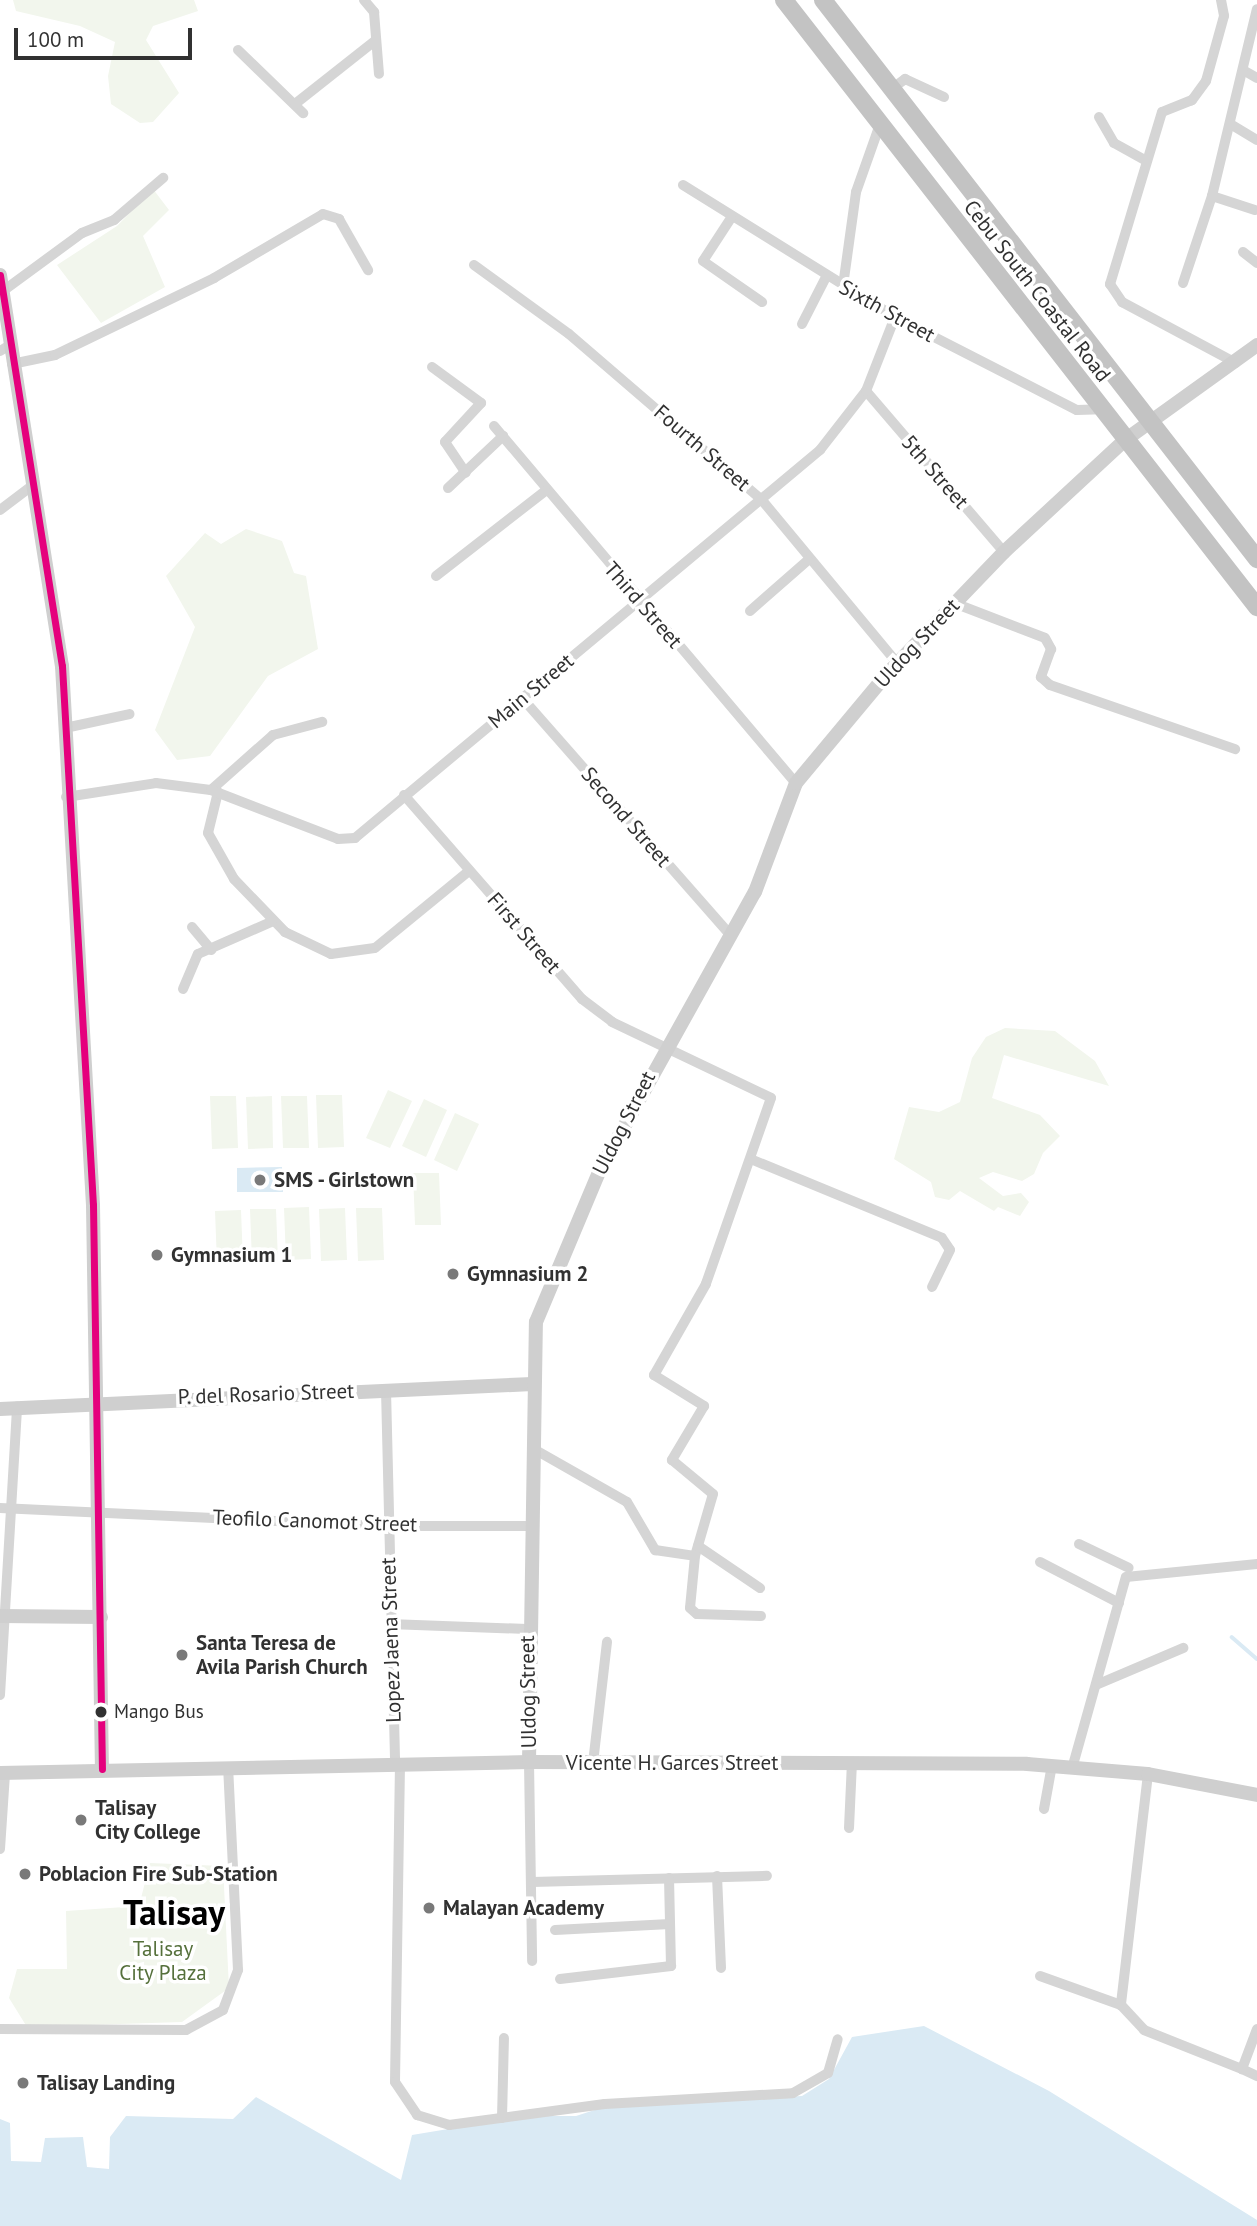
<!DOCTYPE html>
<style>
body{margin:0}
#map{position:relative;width:1257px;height:2226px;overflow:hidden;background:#fff;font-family:"PT Sans",sans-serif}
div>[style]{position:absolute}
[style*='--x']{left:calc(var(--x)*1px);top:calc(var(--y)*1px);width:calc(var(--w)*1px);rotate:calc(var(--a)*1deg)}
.green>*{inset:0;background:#f2f6ed}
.water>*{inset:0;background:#daeaf4}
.stream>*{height:3.5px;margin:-1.75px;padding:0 1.75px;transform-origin:1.75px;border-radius:1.75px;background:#daeaf4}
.street>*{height:10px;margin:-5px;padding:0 5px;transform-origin:5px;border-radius:5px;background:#d5d5d5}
.secondary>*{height:14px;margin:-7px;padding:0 7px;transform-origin:7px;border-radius:7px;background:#cfcfcf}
.highway>*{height:18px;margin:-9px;padding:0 9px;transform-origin:9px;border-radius:9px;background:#c3c3c3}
.bus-1>*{height:7px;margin:-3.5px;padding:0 3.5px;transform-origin:3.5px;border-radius:3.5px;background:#e5007d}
.dots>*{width:19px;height:19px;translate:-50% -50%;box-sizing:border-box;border:4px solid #fff;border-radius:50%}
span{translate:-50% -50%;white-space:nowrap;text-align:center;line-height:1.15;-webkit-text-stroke:7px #fff;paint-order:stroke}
.bus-label{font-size:19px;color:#313131}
.left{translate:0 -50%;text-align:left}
.street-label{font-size:21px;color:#313131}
.poi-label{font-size:21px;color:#313131;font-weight:700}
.park-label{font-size:21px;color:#55703b}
.town-label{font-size:35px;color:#000;font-weight:700}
.scale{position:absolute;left:14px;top:28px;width:178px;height:32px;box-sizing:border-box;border:4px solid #313131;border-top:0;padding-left:9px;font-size:21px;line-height:24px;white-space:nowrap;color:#313131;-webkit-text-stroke:5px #fff;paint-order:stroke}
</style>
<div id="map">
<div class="green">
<div style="clip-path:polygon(13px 0,194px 0,198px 11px,153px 26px,146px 40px,179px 93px,153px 122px,140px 123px,111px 104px,108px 76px,115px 42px,80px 26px,16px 11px)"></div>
<div style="clip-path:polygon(153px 189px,169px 210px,143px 236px,165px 287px,101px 323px,57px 265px,117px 226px)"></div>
<div style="clip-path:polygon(246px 529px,282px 541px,294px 573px,306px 576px,318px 649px,268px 676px,210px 756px,177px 760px,155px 730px,195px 627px,166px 576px,205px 533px,221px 544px)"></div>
<div style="clip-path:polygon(1005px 1028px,1055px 1031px,1095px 1061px,1109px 1086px,1004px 1055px,992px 1098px,1040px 1115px,1060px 1136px,1043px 1153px,1034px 1174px,1022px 1181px,993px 1172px,979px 1178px,1003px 1196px,1021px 1193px,1029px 1202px,1020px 1216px,998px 1207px,994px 1211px,960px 1191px,949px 1200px,935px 1197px,931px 1182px,894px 1159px,909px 1107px,939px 1112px,960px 1102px,972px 1058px,986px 1037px)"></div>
<div style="clip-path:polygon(388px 1090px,412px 1101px,390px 1148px,366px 1138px)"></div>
<div style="clip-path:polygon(316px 1095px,342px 1095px,344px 1147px,318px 1148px)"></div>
<div style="clip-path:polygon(210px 1096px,236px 1096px,238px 1148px,212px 1149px)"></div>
<div style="clip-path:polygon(272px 1096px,273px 1148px,248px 1149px,246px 1097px)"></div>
<div style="clip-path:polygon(281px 1096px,307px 1096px,309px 1148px,283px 1148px)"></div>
<div style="clip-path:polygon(424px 1099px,447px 1110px,426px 1157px,402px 1146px)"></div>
<div style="clip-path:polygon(455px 1113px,479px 1124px,457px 1171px,434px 1160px)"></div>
<div style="clip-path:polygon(413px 1173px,439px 1173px,441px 1225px,415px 1225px)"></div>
<div style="clip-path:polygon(309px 1207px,311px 1259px,286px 1260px,284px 1208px)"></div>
<div style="clip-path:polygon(345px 1208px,347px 1260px,321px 1261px,319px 1209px)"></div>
<div style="clip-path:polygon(356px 1208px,382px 1208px,384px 1260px,358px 1261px)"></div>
<div style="clip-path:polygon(250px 1209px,276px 1209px,278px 1261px,252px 1262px)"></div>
<div style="clip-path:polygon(241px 1210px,243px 1262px,217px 1263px,215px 1211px)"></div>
<div style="clip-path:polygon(150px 1863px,223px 1866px,229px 1988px,182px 2022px,27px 2027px,9px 1998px,17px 1969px,67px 1969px,66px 1911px,139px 1906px)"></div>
</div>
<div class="water">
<div style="clip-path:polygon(282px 1167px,283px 1192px,237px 1192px,237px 1168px)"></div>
<div style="clip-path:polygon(924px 2026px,1049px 2091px,1257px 2220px,1257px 2226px,0 2226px,0 2119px,10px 2123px,11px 2161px,41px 2162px,45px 2138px,83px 2137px,87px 2167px,109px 2169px,110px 2137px,126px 2116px,233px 2119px,256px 2097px,401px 2180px,412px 2135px,527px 2116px,576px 2116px,610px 2105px,802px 2096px,829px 2079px,852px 2037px)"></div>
</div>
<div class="stream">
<div style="--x:1232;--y:1637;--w:33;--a:41"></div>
</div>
<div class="street">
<div style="--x:364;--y:0;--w:16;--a:50"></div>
<div style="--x:374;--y:12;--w:62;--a:85.4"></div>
<div style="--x:1221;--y:0;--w:16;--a:79"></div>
<div style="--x:1224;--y:16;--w:67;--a:105.5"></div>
<div style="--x:1206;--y:81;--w:24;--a:126"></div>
<div style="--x:1192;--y:100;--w:32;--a:158"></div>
<div style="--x:1162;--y:112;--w:180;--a:106.8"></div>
<div style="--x:1110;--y:284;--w:22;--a:56"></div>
<div style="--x:1122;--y:302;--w:129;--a:28.2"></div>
<div style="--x:238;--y:50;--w:91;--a:44.1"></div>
<div style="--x:1243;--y:70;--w:16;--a:30"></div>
<div style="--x:890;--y:90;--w:19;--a:-36"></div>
<div style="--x:905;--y:79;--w:43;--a:24.8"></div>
<div style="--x:295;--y:104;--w:103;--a:-38.3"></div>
<div style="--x:1099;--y:117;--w:30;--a:60"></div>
<div style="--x:1114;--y:143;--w:37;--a:29"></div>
<div style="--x:1232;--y:125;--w:29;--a:31"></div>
<div style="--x:683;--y:185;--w:250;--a:31.9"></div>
<div style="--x:895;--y:317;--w:204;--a:27.1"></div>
<div style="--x:1077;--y:410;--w:24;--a:-2"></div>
<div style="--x:1212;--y:196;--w:45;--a:18"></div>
<div style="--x:731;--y:218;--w:51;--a:123.1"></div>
<div style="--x:703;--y:261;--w:72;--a:34.8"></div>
<div style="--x:1243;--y:252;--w:18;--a:38"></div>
<div style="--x:474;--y:265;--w:117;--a:36"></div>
<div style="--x:569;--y:334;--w:253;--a:40.7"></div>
<div style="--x:761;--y:499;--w:213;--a:50.3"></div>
<div style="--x:1183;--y:283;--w:92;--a:-71.6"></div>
<div style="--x:1212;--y:196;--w:192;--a:-76.5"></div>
<div style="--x:843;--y:286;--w:95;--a:-82.1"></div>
<div style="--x:856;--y:192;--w:69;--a:-70.5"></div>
<div style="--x:3;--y:291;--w:98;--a:-36.3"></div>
<div style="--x:82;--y:233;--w:35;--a:-22"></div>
<div style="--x:114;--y:220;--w:65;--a:-40.6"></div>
<div style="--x:802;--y:324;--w:53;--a:-62.9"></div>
<div style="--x:0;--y:351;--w:12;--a:-31"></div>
<div style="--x:12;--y:364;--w:44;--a:-11.8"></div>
<div style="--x:55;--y:355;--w:177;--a:-25.8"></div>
<div style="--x:214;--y:278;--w:126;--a:-30.4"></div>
<div style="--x:323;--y:214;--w:17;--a:17"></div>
<div style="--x:339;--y:219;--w:59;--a:60.4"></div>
<div style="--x:432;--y:367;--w:61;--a:36.3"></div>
<div style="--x:481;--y:403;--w:53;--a:132.7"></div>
<div style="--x:445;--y:442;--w:37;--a:56"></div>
<div style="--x:866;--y:391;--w:212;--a:49.4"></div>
<div style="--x:494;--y:426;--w:468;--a:49.8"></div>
<div style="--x:448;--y:488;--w:76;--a:-43.4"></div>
<div style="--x:0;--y:510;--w:41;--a:-37.1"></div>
<div style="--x:436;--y:576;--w:138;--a:-37.9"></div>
<div style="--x:954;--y:603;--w:97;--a:21"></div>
<div style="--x:1045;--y:638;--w:13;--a:61"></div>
<div style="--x:1051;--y:649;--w:30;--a:110"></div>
<div style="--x:1041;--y:677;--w:12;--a:42"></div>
<div style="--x:1050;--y:685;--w:196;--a:19.1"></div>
<div style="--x:750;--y:611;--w:77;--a:-41.3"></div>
<div style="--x:523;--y:699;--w:314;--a:48.7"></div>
<div style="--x:65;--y:728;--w:66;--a:-12.2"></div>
<div style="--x:211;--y:790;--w:83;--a:-41.6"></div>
<div style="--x:273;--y:735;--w:51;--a:-14.9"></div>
<div style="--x:218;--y:792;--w:42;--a:103.7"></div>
<div style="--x:208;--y:833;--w:53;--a:60.5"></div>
<div style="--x:234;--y:879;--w:74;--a:46.1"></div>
<div style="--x:285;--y:932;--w:51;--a:25.6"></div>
<div style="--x:331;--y:954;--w:44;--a:-7.8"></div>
<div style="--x:375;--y:948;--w:122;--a:-39.3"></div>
<div style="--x:404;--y:795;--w:271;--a:48.9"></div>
<div style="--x:582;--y:999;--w:38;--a:37"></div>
<div style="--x:612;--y:1022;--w:176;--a:25.5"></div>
<div style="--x:771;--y:1098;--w:197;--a:109.3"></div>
<div style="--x:706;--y:1284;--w:105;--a:119.7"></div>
<div style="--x:654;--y:1375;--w:59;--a:31.8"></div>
<div style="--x:704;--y:1406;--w:63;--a:120.7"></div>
<div style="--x:672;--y:1460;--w:53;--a:39.7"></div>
<div style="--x:713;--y:1494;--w:65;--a:106.2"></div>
<div style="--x:695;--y:1556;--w:52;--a:95.5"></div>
<div style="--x:690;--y:1608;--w:9;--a:41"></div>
<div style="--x:697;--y:1614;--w:64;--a:1.8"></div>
<div style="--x:66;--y:797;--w:91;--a:-8.8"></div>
<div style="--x:156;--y:783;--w:55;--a:7.3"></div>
<div style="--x:211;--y:790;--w:136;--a:21.1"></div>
<div style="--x:338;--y:839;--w:17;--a:-3"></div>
<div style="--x:355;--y:838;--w:606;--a:-39.84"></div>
<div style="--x:820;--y:450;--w:75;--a:-52.1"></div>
<div style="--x:866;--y:391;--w:79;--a:-68.6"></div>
<div style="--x:192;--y:927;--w:30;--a:50"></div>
<div style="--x:183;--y:989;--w:38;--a:-67"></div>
<div style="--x:198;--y:954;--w:80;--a:-23.7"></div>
<div style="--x:753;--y:1160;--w:204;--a:22.4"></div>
<div style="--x:942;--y:1238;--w:14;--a:56"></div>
<div style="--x:950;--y:1250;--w:41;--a:115.9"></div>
<div style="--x:386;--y:1390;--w:374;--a:88.6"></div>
<div style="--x:532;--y:1448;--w:109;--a:29.6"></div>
<div style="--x:627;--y:1502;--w:56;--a:59.7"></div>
<div style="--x:655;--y:1550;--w:40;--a:8.5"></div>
<div style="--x:0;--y:1508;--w:387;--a:2.7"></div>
<div style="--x:387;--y:1526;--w:145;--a:0"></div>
<div style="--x:1079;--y:1544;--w:55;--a:25.6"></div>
<div style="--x:698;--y:1546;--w:75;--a:34.1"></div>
<div style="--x:1040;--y:1562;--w:89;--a:27.4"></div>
<div style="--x:389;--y:1624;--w:138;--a:2.1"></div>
<div style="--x:1096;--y:1685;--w:95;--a:-23"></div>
<div style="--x:0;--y:1695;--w:289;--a:-86.6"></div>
<div style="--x:529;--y:1762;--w:199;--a:89.1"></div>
<div style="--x:593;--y:1763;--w:122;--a:-83.4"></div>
<div style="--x:400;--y:1764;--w:318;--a:90.9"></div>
<div style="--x:395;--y:2082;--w:40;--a:56"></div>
<div style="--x:417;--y:2115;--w:34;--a:17"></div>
<div style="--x:449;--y:2125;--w:157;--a:-7.7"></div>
<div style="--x:605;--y:2104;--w:188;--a:-3.3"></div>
<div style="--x:793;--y:2093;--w:40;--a:-29.7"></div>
<div style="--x:828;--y:2073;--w:35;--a:-74"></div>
<div style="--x:1073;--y:1765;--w:195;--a:-74.3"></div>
<div style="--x:1126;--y:1577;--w:132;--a:-5.7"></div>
<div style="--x:1148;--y:1774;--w:233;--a:96.7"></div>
<div style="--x:1121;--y:2005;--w:34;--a:47"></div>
<div style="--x:1144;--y:2030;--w:105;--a:21.7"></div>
<div style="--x:1044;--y:1809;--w:45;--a:-79.7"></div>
<div style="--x:849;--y:1828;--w:65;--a:-87.4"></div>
<div style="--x:0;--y:1849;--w:76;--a:-86.2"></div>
<div style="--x:717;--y:1876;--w:92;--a:87.5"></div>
<div style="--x:532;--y:1882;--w:235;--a:-1.5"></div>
<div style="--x:555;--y:1930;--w:115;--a:-3"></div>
<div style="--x:1040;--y:1976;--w:86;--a:19.7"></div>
<div style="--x:560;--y:1979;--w:112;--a:-6.7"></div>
<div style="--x:671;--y:1966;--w:88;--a:-91.3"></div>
<div style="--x:0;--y:2029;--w:186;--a:0.3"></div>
<div style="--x:186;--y:2030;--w:42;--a:-28.4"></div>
<div style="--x:223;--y:2010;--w:43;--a:-69.4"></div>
<div style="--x:238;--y:1970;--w:203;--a:-92.8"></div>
<div style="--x:1257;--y:2029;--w:43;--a:110.6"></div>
<div style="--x:1242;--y:2069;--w:17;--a:25"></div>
<div style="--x:502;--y:2118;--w:80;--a:-88.6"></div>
</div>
<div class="secondary">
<div style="--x:0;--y:275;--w:396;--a:81"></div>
<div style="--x:62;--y:666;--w:540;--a:86.71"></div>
<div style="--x:93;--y:1205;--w:564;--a:89.09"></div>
<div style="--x:0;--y:1409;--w:533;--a:-2.69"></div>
<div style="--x:0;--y:1616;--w:101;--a:0.6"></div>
<div style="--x:529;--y:1762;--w:440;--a:-89.1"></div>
<div style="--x:536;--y:1322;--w:165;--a:-67.2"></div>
<div style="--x:600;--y:1170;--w:318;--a:-60.9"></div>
<div style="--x:755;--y:892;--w:116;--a:-69.4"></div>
<div style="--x:796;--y:783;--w:141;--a:-50.2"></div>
<div style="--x:886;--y:675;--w:170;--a:-46.2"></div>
<div style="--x:1004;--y:552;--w:165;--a:-42.8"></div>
<div style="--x:1125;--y:440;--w:163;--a:-35.7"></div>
<div style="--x:0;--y:1773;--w:529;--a:-1.19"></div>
<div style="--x:529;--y:1762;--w:498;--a:0.2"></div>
<div style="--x:1027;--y:1764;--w:121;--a:4.7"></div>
<div style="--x:1148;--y:1774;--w:111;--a:10.9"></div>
</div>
<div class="highway">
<div style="--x:784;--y:0;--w:770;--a:52.07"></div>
<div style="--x:823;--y:0;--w:708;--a:52.17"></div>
</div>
<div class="bus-1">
<div style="--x:0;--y:275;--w:396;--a:81"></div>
<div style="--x:62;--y:666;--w:540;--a:86.71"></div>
<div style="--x:93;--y:1205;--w:564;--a:89.09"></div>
</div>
<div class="dots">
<div style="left:260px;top:1180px;background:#797979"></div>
<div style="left:157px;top:1255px;background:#797979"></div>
<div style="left:453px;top:1274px;background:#797979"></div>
<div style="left:182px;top:1655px;background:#797979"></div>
<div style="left:101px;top:1712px;background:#313131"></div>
<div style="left:81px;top:1820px;background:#797979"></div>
<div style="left:25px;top:1874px;background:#797979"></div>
<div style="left:429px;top:1908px;background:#797979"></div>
<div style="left:23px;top:2083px;background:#797979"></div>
</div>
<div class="bus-label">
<span class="left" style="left:114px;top:1712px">Mango Bus</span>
</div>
<div class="street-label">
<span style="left:1037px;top:291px;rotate:52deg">Cebu South Coastal Road</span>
<span style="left:887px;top:311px;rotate:29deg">Sixth Street</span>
<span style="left:702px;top:448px;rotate:41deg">Fourth Street</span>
<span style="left:935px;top:472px;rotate:49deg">5th Street</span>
<span style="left:643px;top:605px;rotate:49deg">Third Street</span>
<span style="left:917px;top:643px;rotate:-47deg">Uldog Street</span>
<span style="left:531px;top:691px;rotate:-40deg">Main Street</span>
<span style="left:626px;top:817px;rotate:49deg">Second Street</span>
<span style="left:524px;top:933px;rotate:49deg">First Street</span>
<span style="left:624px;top:1123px;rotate:-63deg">Uldog Street</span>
<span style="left:266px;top:1394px;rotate:-2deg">P. del Rosario Street</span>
<span style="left:315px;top:1521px;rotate:2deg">Teofilo Canomot Street</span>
<span style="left:391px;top:1640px;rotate:-92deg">Lopez Jaena Street</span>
<span style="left:528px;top:1692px;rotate:-91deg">Uldog Street</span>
<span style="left:672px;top:1763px">Vicente H. Garces Street</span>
</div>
<div class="poi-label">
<span class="left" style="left:274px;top:1180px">SMS - Girlstown</span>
<span class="left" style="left:171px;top:1255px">Gymnasium 1</span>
<span class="left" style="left:467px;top:1274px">Gymnasium 2</span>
<span class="left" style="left:196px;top:1655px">Santa Teresa de<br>Avila Parish Church</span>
<span class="left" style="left:95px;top:1820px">Talisay<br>City College</span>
<span class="left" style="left:39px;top:1874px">Poblacion Fire Sub-Station</span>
<span class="left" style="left:443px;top:1908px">Malayan Academy</span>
<span class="left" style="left:37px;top:2083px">Talisay Landing</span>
</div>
<div class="park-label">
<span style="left:163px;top:1961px">Talisay<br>City Plaza</span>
</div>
<div class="town-label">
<span style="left:174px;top:1912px">Talisay</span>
</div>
<div class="scale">100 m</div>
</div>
